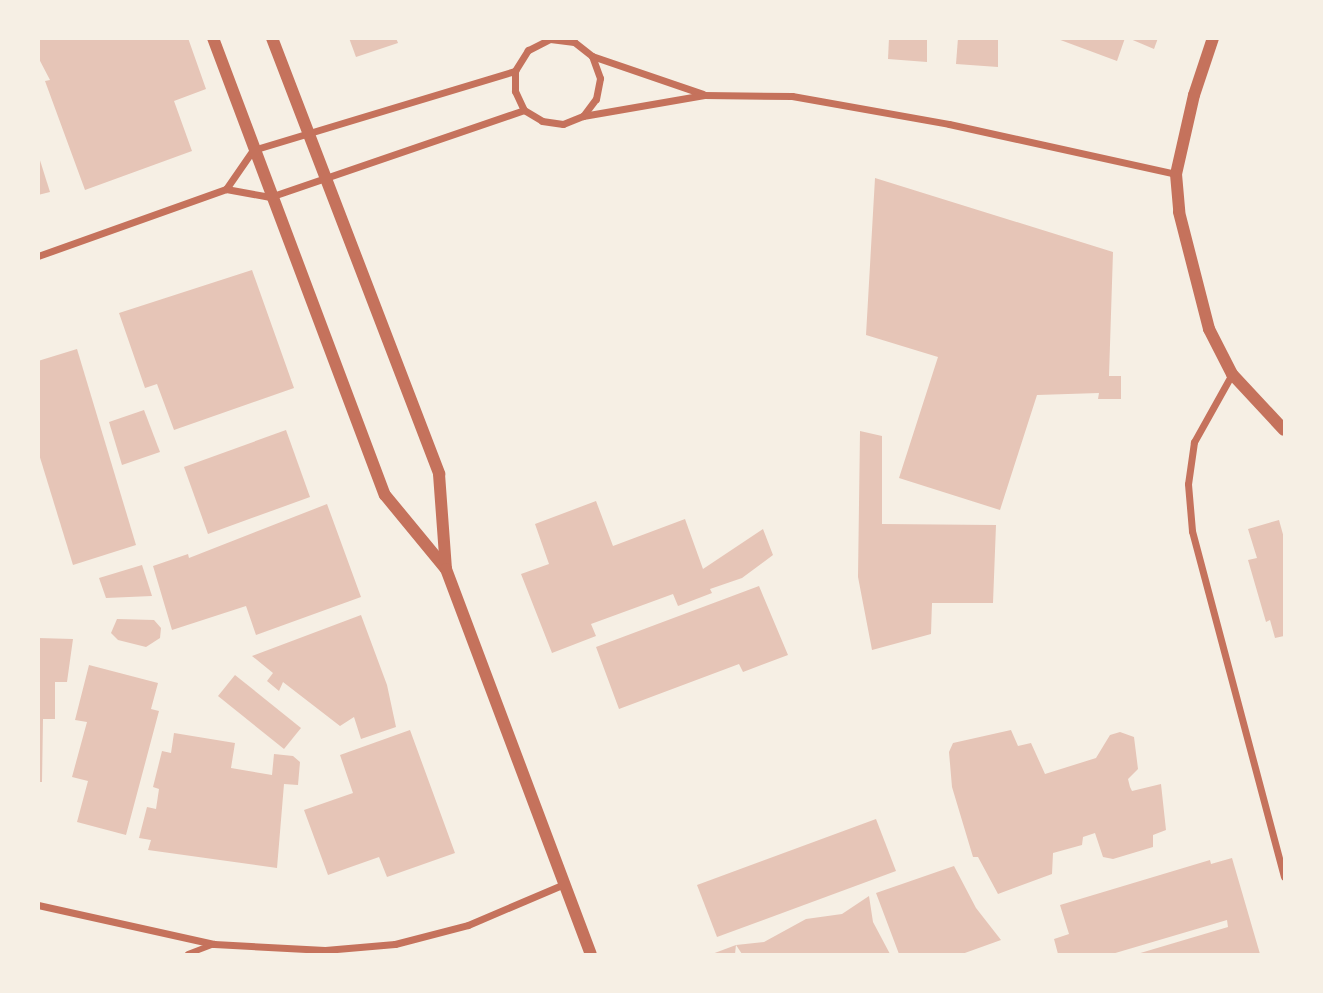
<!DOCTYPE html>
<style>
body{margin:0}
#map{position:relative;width:1323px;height:993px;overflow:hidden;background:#f6efe4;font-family:"Asap Condensed",sans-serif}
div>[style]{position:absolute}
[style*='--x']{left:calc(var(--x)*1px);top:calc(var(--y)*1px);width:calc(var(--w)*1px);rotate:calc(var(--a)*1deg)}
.building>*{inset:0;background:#e6c5b7}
.pedestrian>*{height:6px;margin:-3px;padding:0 3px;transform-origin:3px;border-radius:3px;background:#c5725c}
.minor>*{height:7px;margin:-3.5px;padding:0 3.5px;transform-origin:3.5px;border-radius:3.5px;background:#c5725c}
.tertiary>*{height:12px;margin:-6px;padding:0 6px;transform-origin:6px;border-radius:6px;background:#c5725c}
span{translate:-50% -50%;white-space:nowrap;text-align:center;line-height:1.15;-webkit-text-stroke:7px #f6efe4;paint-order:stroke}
.frame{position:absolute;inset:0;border:40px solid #f6efe4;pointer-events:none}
</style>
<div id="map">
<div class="building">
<div style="clip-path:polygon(38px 38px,188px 38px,206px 89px,174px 101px,192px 151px,85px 190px,45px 81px,50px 80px,38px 57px)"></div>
<div style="clip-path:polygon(349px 38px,396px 38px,398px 43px,356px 57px)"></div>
<div style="clip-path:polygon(889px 38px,927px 38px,927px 62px,888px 59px)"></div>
<div style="clip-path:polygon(958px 38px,998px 38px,998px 67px,956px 64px)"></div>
<div style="clip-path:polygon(1055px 38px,1125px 38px,1117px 61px)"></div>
<div style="clip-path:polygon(1128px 38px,1158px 38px,1154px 49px)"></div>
<div style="clip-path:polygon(38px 154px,50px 192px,38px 195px)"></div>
<div style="clip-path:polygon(875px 178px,1113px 252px,1109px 376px,1121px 376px,1121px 399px,1098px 399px,1099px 393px,1037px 395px,1000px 510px,899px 478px,938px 357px,866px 335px)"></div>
<div style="clip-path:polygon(252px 270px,294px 388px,174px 430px,157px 384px,145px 388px,119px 313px)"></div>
<div style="clip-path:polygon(77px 349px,136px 545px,73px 565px,38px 451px,38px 361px)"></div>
<div style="clip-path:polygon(144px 410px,160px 452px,122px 465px,109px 422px)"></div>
<div style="clip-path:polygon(286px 430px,310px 497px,208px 534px,184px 467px)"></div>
<div style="clip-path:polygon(860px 431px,882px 436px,882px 524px,996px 525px,993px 603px,932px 603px,931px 634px,872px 650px,858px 577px)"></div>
<div style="clip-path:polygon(596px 501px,613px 546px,685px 519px,703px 569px,763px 529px,773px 555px,742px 578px,710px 589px,712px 593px,678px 606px,673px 594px,591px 624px,596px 636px,552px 653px,521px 574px,549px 564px,535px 524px)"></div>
<div style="clip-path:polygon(327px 504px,361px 597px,256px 635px,246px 606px,172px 630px,153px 566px,188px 554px,189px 558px)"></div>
<div style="clip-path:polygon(1279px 520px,1284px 538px,1284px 636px,1275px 638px,1270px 620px,1266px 622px,1248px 560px,1257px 558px,1248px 529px)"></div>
<div style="clip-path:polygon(142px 565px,152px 596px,106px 598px,99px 578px)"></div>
<div style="clip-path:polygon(759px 586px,788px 655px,743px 672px,739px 664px,619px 709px,596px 647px)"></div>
<div style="clip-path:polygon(361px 615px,387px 685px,396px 727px,361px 739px,354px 717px,340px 726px,283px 682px,279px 691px,267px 681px,273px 673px,252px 656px)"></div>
<div style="clip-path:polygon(117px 619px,154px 620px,161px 628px,160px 638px,146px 647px,118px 640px,111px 633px)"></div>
<div style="clip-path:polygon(38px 638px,73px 639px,67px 682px,55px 682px,55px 719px,43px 719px,42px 782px,38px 782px)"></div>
<div style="clip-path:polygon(89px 665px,158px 683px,151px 709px,159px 711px,126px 835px,77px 822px,88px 781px,72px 777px,87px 722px,75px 720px)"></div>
<div style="clip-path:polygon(235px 675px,301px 728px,284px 749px,218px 696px)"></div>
<div style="clip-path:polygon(410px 730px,455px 853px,387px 877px,379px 857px,328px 875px,304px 810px,353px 793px,340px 755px)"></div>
<div style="clip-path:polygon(1011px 730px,1018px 746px,1031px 743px,1045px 774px,1096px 758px,1110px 735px,1120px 732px,1134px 737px,1138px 769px,1128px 779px,1130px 787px,1132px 791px,1161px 784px,1166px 830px,1153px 835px,1153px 847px,1113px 859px,1103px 857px,1095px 833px,1083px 837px,1082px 845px,1053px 853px,1052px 874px,998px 894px,978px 857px,973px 857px,952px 787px,949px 752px,953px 743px)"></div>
<div style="clip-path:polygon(174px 733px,235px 743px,231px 768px,272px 775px,274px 754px,293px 756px,300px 762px,298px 785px,284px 784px,277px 868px,148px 850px,151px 840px,139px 838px,147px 807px,156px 809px,159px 789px,153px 787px,162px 751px,171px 753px)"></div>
<div style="clip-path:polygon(876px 819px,896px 871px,717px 937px,697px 885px)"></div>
<div style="clip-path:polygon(1232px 858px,1260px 954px,1137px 954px,1228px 927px,1227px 920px,1112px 954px,1058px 954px,1054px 939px,1069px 934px,1060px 905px,1210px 860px,1211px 864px)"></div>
<div style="clip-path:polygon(954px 866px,976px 908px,1001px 940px,962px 954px,899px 954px,876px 893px)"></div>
<div style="clip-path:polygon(869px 896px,873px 922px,890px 954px,742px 954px,736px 945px,764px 942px,806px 919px,842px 914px)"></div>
<div style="clip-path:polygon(736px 945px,735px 954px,712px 954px)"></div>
</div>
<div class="pedestrian">
<div style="--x:188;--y:954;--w:28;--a:-21"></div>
</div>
<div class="minor">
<div style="--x:592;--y:56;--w:117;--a:18.9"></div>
<div style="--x:583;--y:116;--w:21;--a:-53"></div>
<div style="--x:596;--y:99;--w:21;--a:-79"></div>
<div style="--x:600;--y:78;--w:23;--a:-110"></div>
<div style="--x:592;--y:56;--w:23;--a:-142"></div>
<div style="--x:574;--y:42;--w:24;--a:-173"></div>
<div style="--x:550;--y:39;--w:25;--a:153"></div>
<div style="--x:528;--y:50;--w:25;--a:122"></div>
<div style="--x:515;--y:71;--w:20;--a:90"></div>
<div style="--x:515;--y:91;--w:21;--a:65"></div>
<div style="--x:524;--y:110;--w:21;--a:31"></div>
<div style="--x:542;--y:121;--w:21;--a:8"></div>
<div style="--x:563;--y:124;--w:22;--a:-22"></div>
<div style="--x:583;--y:116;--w:123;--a:-9.8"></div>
<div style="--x:704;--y:95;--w:88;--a:0.7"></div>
<div style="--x:792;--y:96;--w:159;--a:10.1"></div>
<div style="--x:949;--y:124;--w:232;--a:12.4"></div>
<div style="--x:226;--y:189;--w:47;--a:-55.3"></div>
<div style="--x:253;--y:150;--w:274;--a:-16.8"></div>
<div style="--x:38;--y:256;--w:200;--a:-19.6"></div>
<div style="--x:226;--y:189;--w:45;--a:10.3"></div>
<div style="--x:270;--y:197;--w:268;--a:-18.9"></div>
<div style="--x:1232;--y:374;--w:78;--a:119.2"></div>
<div style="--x:1194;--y:442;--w:42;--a:98.1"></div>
<div style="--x:1188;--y:484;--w:47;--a:85.1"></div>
<div style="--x:1192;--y:531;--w:358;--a:75.1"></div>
<div style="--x:38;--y:905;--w:180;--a:12.5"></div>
<div style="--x:214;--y:944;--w:111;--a:3.1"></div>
<div style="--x:325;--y:950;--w:70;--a:-4.9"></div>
<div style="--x:395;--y:944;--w:75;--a:-14.6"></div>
<div style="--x:468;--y:925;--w:104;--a:-23.1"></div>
</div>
<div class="tertiary">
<div style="--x:213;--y:38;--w:488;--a:69.4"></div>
<div style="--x:385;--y:495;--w:96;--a:50.5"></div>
<div style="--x:272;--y:38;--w:467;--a:69"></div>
<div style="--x:439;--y:474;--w:95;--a:85.8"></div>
<div style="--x:446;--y:569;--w:411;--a:69.4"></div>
<div style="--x:1213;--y:38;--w:60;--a:108.4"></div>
<div style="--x:1194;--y:95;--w:81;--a:102.8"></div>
<div style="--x:1176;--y:174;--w:38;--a:85"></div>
<div style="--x:1179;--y:212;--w:121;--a:75.6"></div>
<div style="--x:1209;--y:329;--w:51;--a:62.9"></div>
<div style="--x:1232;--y:374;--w:76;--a:47.1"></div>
</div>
<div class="frame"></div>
</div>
